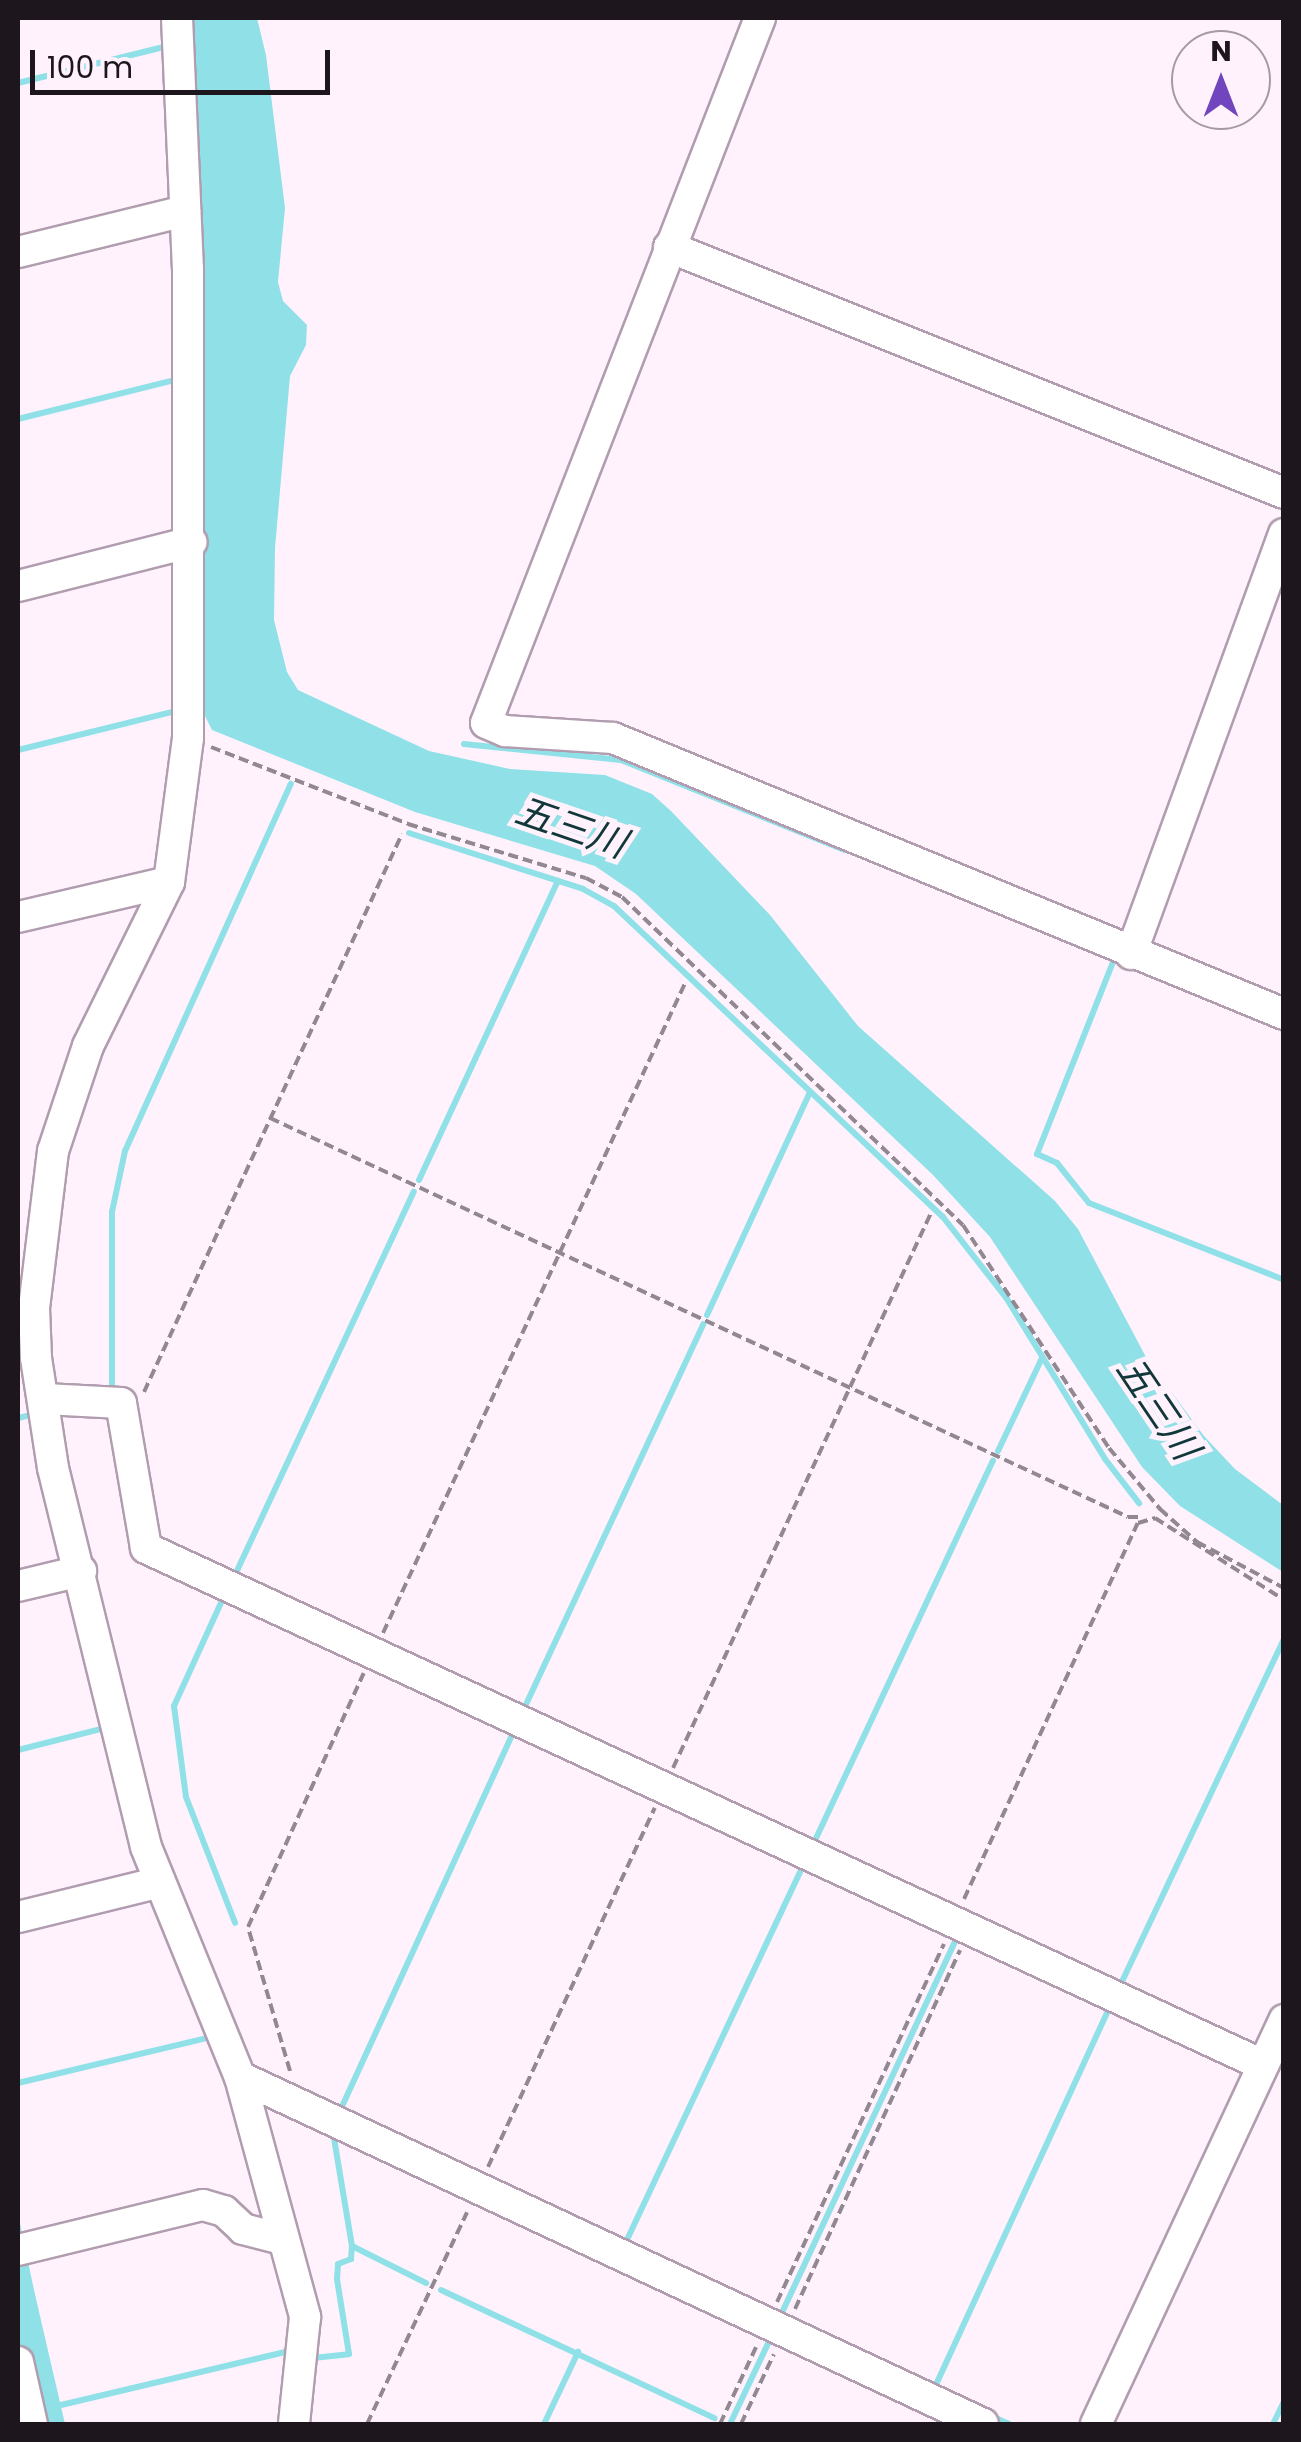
<!DOCTYPE html>
<meta charset="utf-8">
<style>
body{margin:0}
#map{position:relative;width:1301px;height:2442px;overflow:hidden;background:#fff2fd;font-family:Poppins,"Noto Sans JP",sans-serif}
div>[style]{position:absolute}
[style*='--x']{left:calc(var(--x)*1px);top:calc(var(--y)*1px);width:calc(var(--w)*1px);rotate:calc(var(--a)*1deg)}
.water>*{inset:0;background:#90e0e8}
.stream>*{height:6px;margin:-3px;padding:0 3px;transform-origin:3px;border-radius:3px;background:#90e0e8}
.path>*{height:4px;margin-top:-2px;transform-origin:0;background:repeating-linear-gradient(90deg,#928891 0 10px,transparent 0 15px)}
.roads{filter:drop-shadow(2px 0 #b19daf) drop-shadow(-2px 0 #b19daf) drop-shadow(0 2px #b19daf) drop-shadow(0 -2px #b19daf)}
.minor>*{height:30px;margin:-15px;padding:0 15px;transform-origin:15px;border-radius:15px;background:#fff}
span{translate:-50% -50%;white-space:nowrap;text-align:center;line-height:1.15;-webkit-text-stroke:10px #fff2fd;paint-order:stroke}
.water-label{font-size:38px;color:#10373a;font-style:italic}
.frame{position:absolute;inset:0;border:20px solid #1d161d;pointer-events:none}
.north{position:absolute;left:1171px;top:30px;width:100px;height:100px;box-sizing:border-box;background:#fff2fd;border:2px solid #a59aa3;border-radius:50%;rotate:0deg;font-size:28px;font-weight:700;line-height:40px;text-align:center;color:#1d161d}
.north::after{content:'';display:block;margin:auto;width:35px;height:45px;background:#7045bd;clip-path:polygon(50% 0,100% 100%,50% 72%,0 100%)}
.scale{position:absolute;left:30px;top:50px;width:300px;height:45px;box-sizing:border-box;border:5px solid #1d161d;border-top:0;padding-left:12px;font-size:30px;line-height:35px;white-space:nowrap;color:#1d161d;-webkit-text-stroke:8px #fff2fd;paint-order:stroke}
</style>
<div id="map">
<div class="water">
<div style="clip-path:polygon(191px 18px,257px 18px,266px 55px,285px 208px,278px 282px,283px 301px,307px 325px,306px 345px,290px 376px,275px 548px,274px 620px,287px 672px,298px 690px,429px 751px,510px 769px,605px 775px,652px 794px,671px 811px,770px 915px,858px 1026px,1055px 1201px,1078px 1229px,1147px 1359px,1204px 1436px,1235px 1469px,1283px 1505px,1283px 1572px,1180px 1506px,1142px 1467px,990px 1237px,933px 1175px,636px 894px,595px 866px,415px 812px,212px 730px,202px 710px,200px 196px)"></div>
<div style="clip-path:polygon(18px 2214px,34px 2290px,65px 2424px,36px 2424px,18px 2345px)"></div>
</div>
<div class="stream">
<div style="--x:18;--y:83;--w:150;--a:-13.9"></div>
<div style="--x:18;--y:419;--w:162;--a:-14"></div>
<div style="--x:464;--y:744;--w:158;--a:5.8"></div>
<div style="--x:621;--y:760;--w:241;--a:21.9"></div>
<div style="--x:18;--y:750;--w:159;--a:-13.9"></div>
<div style="--x:409;--y:833;--w:183;--a:17.8"></div>
<div style="--x:583;--y:889;--w:35;--a:29"></div>
<div style="--x:614;--y:906;--w:453;--a:43.4"></div>
<div style="--x:943;--y:1217;--w:104;--a:52"></div>
<div style="--x:1007;--y:1299;--w:188;--a:58.5"></div>
<div style="--x:1105;--y:1459;--w:56;--a:52.3"></div>
<div style="--x:1115;--y:957;--w:212;--a:111.6"></div>
<div style="--x:1037;--y:1154;--w:22;--a:24"></div>
<div style="--x:1057;--y:1163;--w:51;--a:51.3"></div>
<div style="--x:1089;--y:1203;--w:210;--a:21.5"></div>
<div style="--x:419;--y:1180;--w:330;--a:-65.1"></div>
<div style="--x:707;--y:1315;--w:246;--a:-65.2"></div>
<div style="--x:112;--y:1392;--w:180;--a:-90"></div>
<div style="--x:112;--y:1212;--w:62;--a:-78"></div>
<div style="--x:125;--y:1151;--w:403;--a:-65.7"></div>
<div style="--x:18;--y:1418;--w:17;--a:-13"></div>
<div style="--x:998;--y:1451;--w:101;--a:-64.7"></div>
<div style="--x:235;--y:1575;--w:423;--a:-65"></div>
<div style="--x:225;--y:1594;--w:123;--a:114.5"></div>
<div style="--x:174;--y:1706;--w:92;--a:82.5"></div>
<div style="--x:186;--y:1797;--w:135;--a:68.7"></div>
<div style="--x:522;--y:1713;--w:429;--a:-65"></div>
<div style="--x:18;--y:1750;--w:86;--a:-14.2"></div>
<div style="--x:811;--y:1849;--w:429;--a:-64.9"></div>
<div style="--x:1118;--y:1990;--w:388;--a:-64.7"></div>
<div style="--x:18;--y:2083;--w:198;--a:-13.4"></div>
<div style="--x:339;--y:2113;--w:422;--a:-65.4"></div>
<div style="--x:625;--y:2244;--w:422;--a:-64.8"></div>
<div style="--x:352;--y:2246;--w:83;--a:26.6"></div>
<div style="--x:441;--y:2290;--w:302;--a:25.1"></div>
<div style="--x:779;--y:2319;--w:423;--a:-65"></div>
<div style="--x:313;--y:2358;--w:36;--a:-6"></div>
<div style="--x:349;--y:2354;--w:76;--a:-99.1"></div>
<div style="--x:337;--y:2279;--w:15;--a:-86"></div>
<div style="--x:338;--y:2264;--w:14;--a:-21"></div>
<div style="--x:351;--y:2259;--w:13;--a:-86"></div>
<div style="--x:352;--y:2246;--w:115;--a:-99.5"></div>
<div style="--x:934;--y:2389;--w:423;--a:-65.3"></div>
<div style="--x:61;--y:2405;--w:239;--a:-13.3"></div>
<div style="--x:989;--y:2415;--w:22;--a:24"></div>
<div style="--x:544;--y:2424;--w:80;--a:-64.7"></div>
<div style="--x:730;--y:2424;--w:98;--a:-64.7"></div>
<div style="--x:1273;--y:2424;--w:25;--a:-64"></div>
</div>
<div class="path">
<div style="--x:211;--y:747;--w:212;--a:21.3"></div>
<div style="--x:408;--y:824;--w:186;--a:16.9"></div>
<div style="--x:586;--y:878;--w:41;--a:27.8"></div>
<div style="--x:622;--y:897;--w:473;--a:43.9"></div>
<div style="--x:963;--y:1225;--w:267;--a:56.8"></div>
<div style="--x:1109;--y:1448;--w:80;--a:50.1"></div>
<div style="--x:1160;--y:1509;--w:50;--a:41.7"></div>
<div style="--x:1197;--y:1542;--w:98;--a:27.9"></div>
<div style="--x:270;--y:1118;--w:946;--a:24.94"></div>
<div style="--x:1128;--y:1517;--w:14;--a:0"></div>
<div style="--x:144;--y:1392;--w:615;--a:-65.19"></div>
<div style="--x:383;--y:1633;--w:719;--a:-65.07"></div>
<div style="--x:673;--y:1768;--w:612;--a:-65.07"></div>
<div style="--x:964;--y:1899;--w:414;--a:-65.2"></div>
<div style="--x:1138;--y:1523;--w:18;--a:-16"></div>
<div style="--x:1155;--y:1518;--w:153;--a:32.4"></div>
<div style="--x:290;--y:2071;--w:150;--a:-106.3"></div>
<div style="--x:248;--y:1927;--w:279;--a:-65.5"></div>
<div style="--x:488;--y:2167;--w:396;--a:-65.1"></div>
<div style="--x:777;--y:2302;--w:395;--a:-65"></div>
<div style="--x:795;--y:2309;--w:395;--a:-65.3"></div>
<div style="--x:367;--y:2424;--w:234;--a:-64.7"></div>
<div style="--x:720;--y:2424;--w:85;--a:-64.9"></div>
<div style="--x:741;--y:2424;--w:77;--a:-64.8"></div>
</div>
<div class="roads">
<div class="minor">
<div style="--x:177;--y:18;--w:251;--a:87.5"></div>
<div style="--x:188;--y:269;--w:469;--a:90"></div>
<div style="--x:188;--y:738;--w:145;--a:97.5"></div>
<div style="--x:169;--y:882;--w:183;--a:116.3"></div>
<div style="--x:88;--y:1046;--w:111;--a:108.4"></div>
<div style="--x:53;--y:1151;--w:158;--a:96.9"></div>
<div style="--x:34;--y:1308;--w:50;--a:87.7"></div>
<div style="--x:36;--y:1358;--w:111;--a:81.2"></div>
<div style="--x:53;--y:1468;--w:390;--a:76.2"></div>
<div style="--x:146;--y:1847;--w:248;--a:67.8"></div>
<div style="--x:240;--y:2077;--w:249;--a:74.8"></div>
<div style="--x:305;--y:2317;--w:108;--a:95.9"></div>
<div style="--x:760;--y:18;--w:756;--a:111.24"></div>
<div style="--x:486;--y:723;--w:21;--a:23"></div>
<div style="--x:505;--y:731;--w:108;--a:3.7"></div>
<div style="--x:613;--y:738;--w:726;--a:22.36"></div>
<div style="--x:669;--y:247;--w:662;--a:21.8"></div>
<div style="--x:18;--y:252;--w:172;--a:-13.8"></div>
<div style="--x:18;--y:586;--w:179;--a:-14.2"></div>
<div style="--x:18;--y:917;--w:155;--a:-13.1"></div>
<div style="--x:1131;--y:954;--w:447;--a:-70"></div>
<div style="--x:45;--y:1399;--w:76;--a:3"></div>
<div style="--x:121;--y:1403;--w:147;--a:80.2"></div>
<div style="--x:146;--y:1548;--w:1231;--a:24.84"></div>
<div style="--x:18;--y:1586;--w:65;--a:-13.4"></div>
<div style="--x:18;--y:1917;--w:146;--a:-13.8"></div>
<div style="--x:240;--y:2077;--w:820;--a:25.03"></div>
<div style="--x:18;--y:2250;--w:190;--a:-13.7"></div>
<div style="--x:203;--y:2205;--w:22;--a:16"></div>
<div style="--x:224;--y:2211;--w:26;--a:43"></div>
<div style="--x:243;--y:2229;--w:40;--a:14.4"></div>
<div style="--x:18;--y:2362;--w:64;--a:77.3"></div>
<div style="--x:1096;--y:2424;--w:446;--a:-65"></div>
</div>
</div>
<div class="water-label">
<span style="left:571px;top:827px;rotate:19deg">五三川</span>
<span style="left:1158px;top:1408px;rotate:56deg">五三川</span>
</div>
<div class="frame"></div>
<div class="north">N</div>
<div class="scale">100 m</div>
</div>
